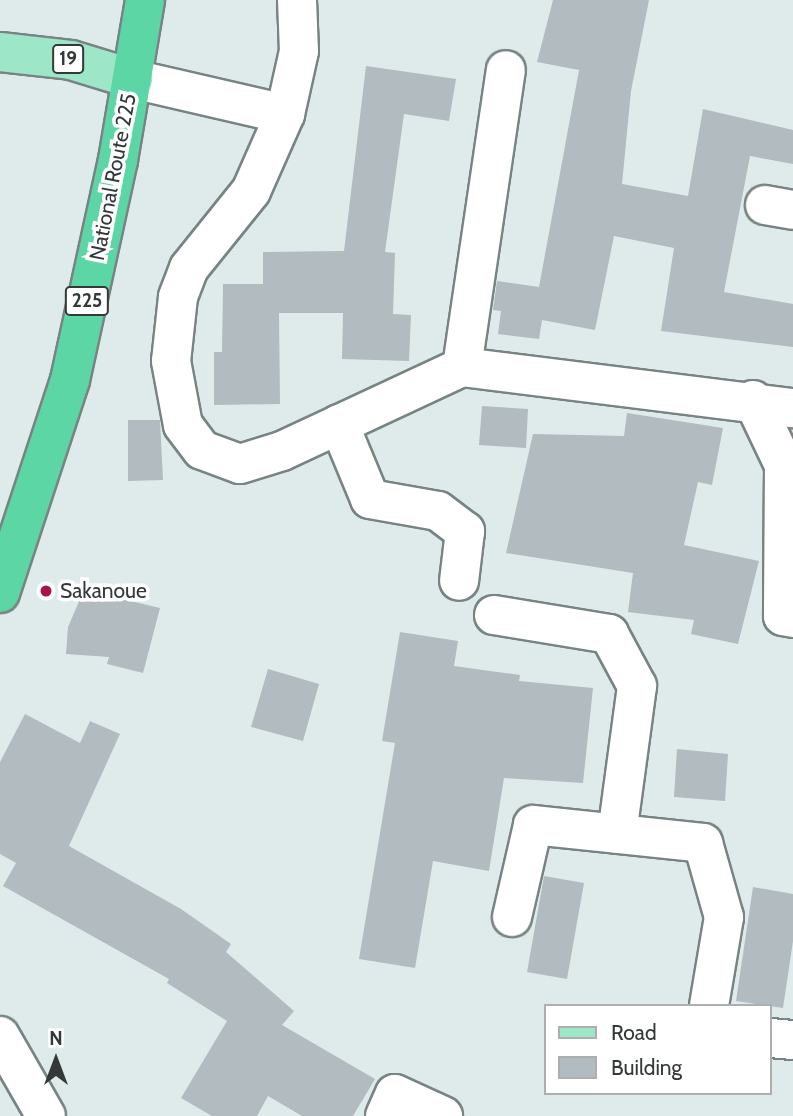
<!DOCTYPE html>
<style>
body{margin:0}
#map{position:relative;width:793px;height:1116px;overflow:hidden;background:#dfebeb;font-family:Cabin,sans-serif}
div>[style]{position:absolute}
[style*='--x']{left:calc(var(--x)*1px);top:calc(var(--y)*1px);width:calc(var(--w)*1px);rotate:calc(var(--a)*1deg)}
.building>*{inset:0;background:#b1bbc0}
.roads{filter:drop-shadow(2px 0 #788383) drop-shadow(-2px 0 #788383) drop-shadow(0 2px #788383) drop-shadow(0 -2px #788383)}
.street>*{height:38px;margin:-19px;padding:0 19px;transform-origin:19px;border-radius:19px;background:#fff}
.primary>*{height:38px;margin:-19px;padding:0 19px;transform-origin:19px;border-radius:19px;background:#9de6c8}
.highway>*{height:38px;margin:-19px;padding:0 19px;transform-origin:19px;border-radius:19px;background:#5cd6a4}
.dots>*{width:19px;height:19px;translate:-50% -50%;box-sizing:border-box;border:4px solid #fff;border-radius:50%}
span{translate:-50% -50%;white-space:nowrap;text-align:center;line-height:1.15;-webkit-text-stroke:7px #fff;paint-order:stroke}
.shield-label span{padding:2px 5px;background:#fff;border:2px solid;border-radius:5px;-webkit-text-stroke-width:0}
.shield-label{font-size:19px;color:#333838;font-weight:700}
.street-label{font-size:21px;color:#333838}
.poi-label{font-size:21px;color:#333838}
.left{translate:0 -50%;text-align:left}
.legend{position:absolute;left:544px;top:1004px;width:228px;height:91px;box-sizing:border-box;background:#fff;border:2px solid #adafaf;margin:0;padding:9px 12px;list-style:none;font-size:21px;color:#333838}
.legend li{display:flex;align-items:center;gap:14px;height:35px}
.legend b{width:35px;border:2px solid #adafaf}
.north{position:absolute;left:21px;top:1025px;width:70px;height:70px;-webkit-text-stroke:5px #fff;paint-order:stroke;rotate:0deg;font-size:19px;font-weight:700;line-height:28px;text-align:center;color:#333838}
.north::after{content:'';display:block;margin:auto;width:24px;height:32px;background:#333838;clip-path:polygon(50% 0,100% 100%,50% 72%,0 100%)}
</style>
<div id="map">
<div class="building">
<div style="clip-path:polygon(553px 0,649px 0,631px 91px,622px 184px,688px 196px,703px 109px,793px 130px,793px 164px,750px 156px,724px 292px,793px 304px,793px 347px,661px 331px,674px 248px,614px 236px,595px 330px,542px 320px,539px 339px,498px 334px,501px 311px,493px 310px,497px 281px,539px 287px,579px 70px,537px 62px)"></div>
<div style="clip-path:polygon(366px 66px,456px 79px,449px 121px,404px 114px,385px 252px,395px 253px,393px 314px,411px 315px,409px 361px,342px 359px,343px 313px,279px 313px,280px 404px,214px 405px,214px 352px,222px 352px,223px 284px,263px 284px,263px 252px,344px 251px)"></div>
<div style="clip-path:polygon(482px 406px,528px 409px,526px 448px,479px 445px)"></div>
<div style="clip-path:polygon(627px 413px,723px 428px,712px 485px,698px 482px,684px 545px,759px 561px,738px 644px,691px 634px,694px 620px,628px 612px,633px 573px,506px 553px,533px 434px,624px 436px)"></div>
<div style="clip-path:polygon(128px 420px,160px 420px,163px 480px,128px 481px)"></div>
<div style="clip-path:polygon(84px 590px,160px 608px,143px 673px,107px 664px,109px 657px,66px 654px,68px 627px)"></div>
<div style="clip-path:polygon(400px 632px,458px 641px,454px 666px,520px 675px,519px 681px,593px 688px,583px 783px,504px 778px,489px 871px,433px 861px,415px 968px,359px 959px,395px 743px,382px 741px)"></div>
<div style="clip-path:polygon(268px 669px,319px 684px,303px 741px,251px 727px)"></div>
<div style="clip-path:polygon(25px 714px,80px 743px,90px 721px,120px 734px,69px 846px,181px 909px,231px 944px,226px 952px,294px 1011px,282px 1025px,375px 1079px,353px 1116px,302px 1116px,268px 1096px,257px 1116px,212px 1116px,181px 1098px,227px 1021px,167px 983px,169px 979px,3px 886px,16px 863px,0 854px,0 762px)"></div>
<div style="clip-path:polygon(677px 749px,728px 754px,725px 801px,674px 797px)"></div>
<div style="clip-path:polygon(544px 876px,584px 883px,567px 979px,527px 972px)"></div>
<div style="clip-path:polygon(753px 887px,793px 894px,793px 941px,783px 1008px,736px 1001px)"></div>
</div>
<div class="roads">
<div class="street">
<div style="--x:297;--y:0;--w:51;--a:87.8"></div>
<div style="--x:299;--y:51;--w:65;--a:102.5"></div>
<div style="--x:285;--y:114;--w:84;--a:113.8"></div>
<div style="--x:251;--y:191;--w:99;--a:128.8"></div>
<div style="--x:189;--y:268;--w:31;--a:111"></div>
<div style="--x:178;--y:297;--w:64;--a:96.2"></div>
<div style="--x:171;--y:361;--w:65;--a:79.4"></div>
<div style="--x:183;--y:425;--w:31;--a:53"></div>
<div style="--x:202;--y:450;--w:40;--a:20.2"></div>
<div style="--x:240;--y:464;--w:44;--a:-17.2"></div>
<div style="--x:282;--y:451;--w:199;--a:-25"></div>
<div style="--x:462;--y:367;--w:334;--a:7.1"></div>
<div style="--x:133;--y:79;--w:156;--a:13"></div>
<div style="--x:765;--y:205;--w:28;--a:10"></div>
<div style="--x:462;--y:367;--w:300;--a:-81.6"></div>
<div style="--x:753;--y:400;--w:72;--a:64.5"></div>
<div style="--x:784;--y:465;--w:151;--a:90.4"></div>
<div style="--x:783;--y:616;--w:10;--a:11"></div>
<div style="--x:339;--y:424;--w:81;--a:67.5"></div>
<div style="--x:370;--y:499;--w:69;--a:10"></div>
<div style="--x:438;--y:511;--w:34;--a:37"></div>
<div style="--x:465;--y:531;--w:50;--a:96.8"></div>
<div style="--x:494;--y:615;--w:117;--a:9.4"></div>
<div style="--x:609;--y:634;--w:59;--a:61.7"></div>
<div style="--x:637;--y:686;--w:149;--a:97.7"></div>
<div style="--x:512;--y:917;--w:94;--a:-77.1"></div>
<div style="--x:533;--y:825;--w:171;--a:6"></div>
<div style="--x:703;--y:843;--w:77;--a:74.2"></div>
<div style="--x:724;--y:917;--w:90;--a:99.6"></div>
<div style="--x:0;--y:1036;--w:92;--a:60.1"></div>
<div style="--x:770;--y:1038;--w:23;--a:5"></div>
<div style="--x:385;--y:1116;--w:24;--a:-66"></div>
<div style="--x:395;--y:1094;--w:53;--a:24.6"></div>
</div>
<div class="primary">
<div style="--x:0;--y:52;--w:71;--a:6.4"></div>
<div style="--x:71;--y:60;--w:65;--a:17"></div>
</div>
<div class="highway">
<div style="--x:0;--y:593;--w:224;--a:-71.8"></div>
<div style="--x:70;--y:380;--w:225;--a:-77.7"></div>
<div style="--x:118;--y:160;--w:162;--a:-80.4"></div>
</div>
</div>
<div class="dots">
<div style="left:46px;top:591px;background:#a7134a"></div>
</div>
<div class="shield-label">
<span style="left:68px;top:59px">19</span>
<span style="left:87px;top:301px">225</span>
</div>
<div class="street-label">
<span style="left:113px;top:177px;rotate:-79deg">National Route 225</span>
</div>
<div class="poi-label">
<span class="left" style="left:60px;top:591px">Sakanoue</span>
</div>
<ul class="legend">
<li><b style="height:9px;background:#9de6c8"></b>Road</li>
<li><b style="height:19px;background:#b1bbc0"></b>Building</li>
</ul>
<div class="north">N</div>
</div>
